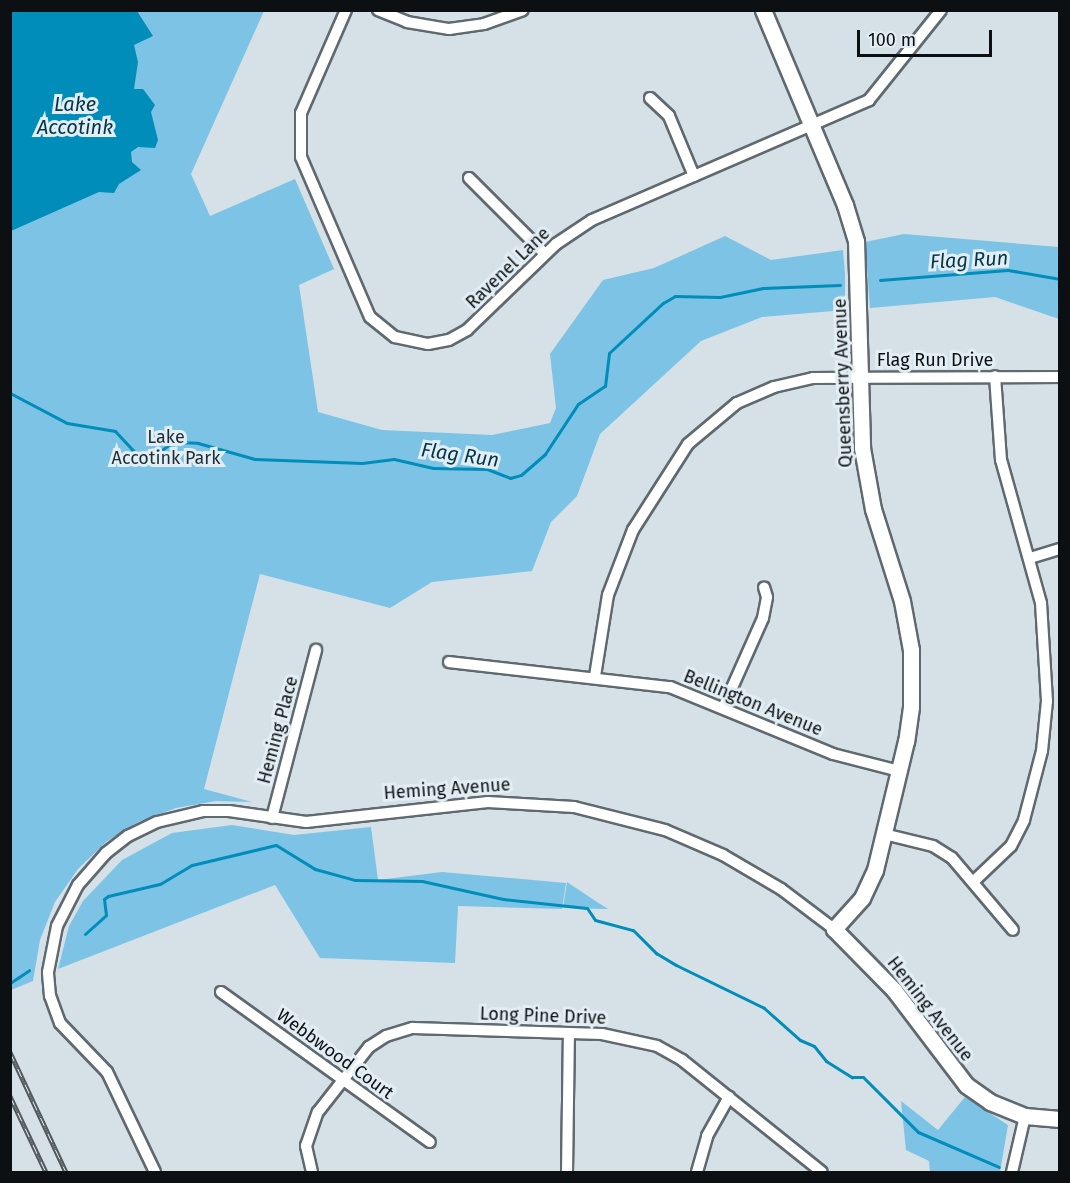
<!DOCTYPE html>
<style>
body{margin:0}
#map{position:relative;width:1070px;height:1183px;overflow:hidden;background:#d5e1e7;font-family:"Fira Sans",sans-serif}
div>[style]{position:absolute}
[style*='--x']{left:calc(var(--x)*1px);top:calc(var(--y)*1px);width:calc(var(--w)*1px);rotate:calc(var(--a)*1deg)}
.green>*{inset:0;background:#7cc3e5}
.water>*{inset:0;background:#008dba}
.stream>*{height:3px;margin:-1.5px;padding:0 1.5px;transform-origin:1.5px;border-radius:1.5px;background:#008dba}
.roads{filter:drop-shadow(2px 0 #5f696f) drop-shadow(-2px 0 #5f696f) drop-shadow(0 2px #5f696f) drop-shadow(0 -2px #5f696f)}
.street>*{height:10px;margin:-5px;padding:0 5px;transform-origin:5px;border-radius:5px;background:#fff}
.secondary>*{height:15px;margin:-7.5px;padding:0 7.5px;transform-origin:7.5px;border-radius:7.5px;background:#fff}
.rail>*{height:5px;margin-top:-2.5px;transform-origin:0;background:repeating-linear-gradient(90deg,#e2eef4 0 9px,#51575b 0 18px);box-sizing:border-box;border-block:2px solid #51575b}
span{translate:-50% -50%;white-space:nowrap;text-align:center;line-height:1.15;-webkit-text-stroke:6px #e2eef4;paint-order:stroke}
.street-label{font-size:18px;color:#0c1012}
.park-label{font-size:18px;color:#1b2e37}
.water-label{font-size:20px;color:#013548;font-style:italic}
.frame{position:absolute;inset:0;border:12px solid #0c1012;pointer-events:none}
.scale{position:absolute;left:857px;top:30px;width:135px;height:27px;box-sizing:border-box;border:3px solid #0c1012;border-top:0;padding-left:8px;font-size:18px;line-height:21px;white-space:nowrap;color:#0c1012;-webkit-text-stroke:4px #e2eef4;paint-order:stroke}
</style>
<div id="map">
<div class="green">
<div style="clip-path:polygon(11px 11px,264px 11px,191px 174px,210px 216px,295px 179px,334px 269px,299px 285px,318px 412px,382px 430px,492px 435px,550px 423px,556px 408px,550px 354px,603px 280px,654px 268px,725px 236px,771px 260px,843px 250px,845px 273px,845px 310px,762px 317px,701px 341px,600px 434px,577px 496px,551px 522px,532px 571px,432px 582px,390px 608px,260px 574px,204px 789px,252px 802px,216px 801px,176px 808px,138px 822px,107px 841px,78px 869px,55px 902px,40px 940px,33px 981px,11px 990px)"></div>
<div style="clip-path:polygon(904px 234px,1059px 247px,1059px 319px,995px 297px,870px 308px,865px 242px)"></div>
<div style="clip-path:polygon(232px 825px,294px 835px,371px 827px,378px 880px,442px 872px,566px 883px,562px 909px,458px 906px,455px 963px,320px 958px,275px 885px,58px 969px,69px 926px,83px 901px,122px 860px,172px 833px)"></div>
<div style="clip-path:polygon(567px 882px,594px 900px,608px 909px,563px 908px)"></div>
<div style="clip-path:polygon(965px 1097px,1008px 1125px,1000px 1172px,930px 1172px,929px 1161px,906px 1150px,901px 1101px,938px 1130px)"></div>
</div>
<div class="water">
<div style="clip-path:polygon(11px 10px,137px 11px,153px 36px,134px 45px,138px 62px,134px 89px,143px 89px,155px 105px,151px 112px,158px 140px,155px 148px,138px 147px,131px 152px,132px 162px,141px 170px,119px 184px,114px 193px,99px 192px,11px 231px)"></div>
</div>
<div class="stream">
<div style="--x:880;--y:280;--w:128;--a:-4.5"></div>
<div style="--x:1008;--y:270;--w:53;--a:9.8"></div>
<div style="--x:10;--y:393;--w:64;--a:27.8"></div>
<div style="--x:67;--y:423;--w:49;--a:9.5"></div>
<div style="--x:115;--y:431;--w:33;--a:47"></div>
<div style="--x:137;--y:455;--w:15;--a:8"></div>
<div style="--x:152;--y:457;--w:26;--a:-36"></div>
<div style="--x:173;--y:442;--w:25;--a:2"></div>
<div style="--x:198;--y:443;--w:59;--a:15.7"></div>
<div style="--x:255;--y:459;--w:107;--a:2.1"></div>
<div style="--x:362;--y:463;--w:32;--a:-7"></div>
<div style="--x:394;--y:459;--w:40;--a:13"></div>
<div style="--x:433;--y:468;--w:54;--a:1.1"></div>
<div style="--x:487;--y:469;--w:25;--a:21"></div>
<div style="--x:510;--y:478;--w:11;--a:-15"></div>
<div style="--x:521;--y:475;--w:32;--a:-41"></div>
<div style="--x:545;--y:454;--w:60;--a:-56.6"></div>
<div style="--x:578;--y:404;--w:32;--a:-34"></div>
<div style="--x:605;--y:386;--w:33;--a:-83"></div>
<div style="--x:609;--y:353;--w:74;--a:-42.8"></div>
<div style="--x:663;--y:303;--w:14;--a:-30"></div>
<div style="--x:675;--y:296;--w:45;--a:1.3"></div>
<div style="--x:720;--y:297;--w:44;--a:-11.8"></div>
<div style="--x:763;--y:288;--w:77;--a:-2.2"></div>
<div style="--x:85;--y:934;--w:28;--a:-42"></div>
<div style="--x:106;--y:915;--w:16;--a:-97"></div>
<div style="--x:104;--y:899;--w:5;--a:-37"></div>
<div style="--x:108;--y:896;--w:53;--a:-13"></div>
<div style="--x:160;--y:884;--w:37;--a:-31"></div>
<div style="--x:192;--y:865;--w:86;--a:-13.4"></div>
<div style="--x:276;--y:845;--w:46;--a:31.6"></div>
<div style="--x:315;--y:869;--w:41;--a:15.4"></div>
<div style="--x:355;--y:880;--w:67;--a:0.9"></div>
<div style="--x:422;--y:881;--w:83;--a:12.5"></div>
<div style="--x:503;--y:899;--w:84;--a:6.1"></div>
<div style="--x:587;--y:908;--w:14;--a:56"></div>
<div style="--x:595;--y:920;--w:39;--a:15"></div>
<div style="--x:633;--y:930;--w:33;--a:45"></div>
<div style="--x:656;--y:953;--w:23;--a:31"></div>
<div style="--x:676;--y:965;--w:98;--a:26"></div>
<div style="--x:764;--y:1008;--w:48;--a:41.6"></div>
<div style="--x:800;--y:1040;--w:15;--a:23"></div>
<div style="--x:814;--y:1046;--w:19;--a:51"></div>
<div style="--x:826;--y:1061;--w:31;--a:32"></div>
<div style="--x:852;--y:1077;--w:11;--a:0"></div>
<div style="--x:863;--y:1077;--w:78;--a:45"></div>
<div style="--x:918;--y:1132;--w:88;--a:23.4"></div>
<div style="--x:10;--y:983;--w:23;--a:-34"></div>
</div>
<div class="roads">
<div class="street">
<div style="--x:346;--y:10;--w:112;--a:113.6"></div>
<div style="--x:301;--y:113;--w:44;--a:90"></div>
<div style="--x:301;--y:157;--w:174;--a:66.7"></div>
<div style="--x:370;--y:317;--w:32;--a:39"></div>
<div style="--x:395;--y:337;--w:34;--a:12"></div>
<div style="--x:428;--y:344;--w:21;--a:-11"></div>
<div style="--x:449;--y:340;--w:21;--a:-29"></div>
<div style="--x:467;--y:330;--w:124;--a:-44"></div>
<div style="--x:556;--y:244;--w:43;--a:-33.7"></div>
<div style="--x:592;--y:220;--w:302;--a:-23.4"></div>
<div style="--x:869;--y:100;--w:115;--a:-51.3"></div>
<div style="--x:378;--y:10;--w:31;--a:22"></div>
<div style="--x:407;--y:22;--w:43;--a:9.5"></div>
<div style="--x:449;--y:29;--w:35;--a:-8"></div>
<div style="--x:484;--y:24;--w:41;--a:-19.7"></div>
<div style="--x:650;--y:98;--w:26;--a:43"></div>
<div style="--x:669;--y:116;--w:65;--a:67.4"></div>
<div style="--x:469;--y:178;--w:107;--a:45"></div>
<div style="--x:1030;--y:558;--w:31;--a:-17"></div>
<div style="--x:449;--y:662;--w:222;--a:6.5"></div>
<div style="--x:670;--y:687;--w:176;--a:22.3"></div>
<div style="--x:833;--y:754;--w:68;--a:14.4"></div>
<div style="--x:595;--y:676;--w:82;--a:-80.9"></div>
<div style="--x:608;--y:595;--w:70;--a:-69"></div>
<div style="--x:633;--y:530;--w:102;--a:-57.4"></div>
<div style="--x:688;--y:444;--w:64;--a:-39.9"></div>
<div style="--x:737;--y:403;--w:40;--a:-23.4"></div>
<div style="--x:774;--y:387;--w:40;--a:-13"></div>
<div style="--x:813;--y:378;--w:247;--a:-0.2"></div>
<div style="--x:723;--y:708;--w:98;--a:-66"></div>
<div style="--x:763;--y:618;--w:21;--a:-79"></div>
<div style="--x:767;--y:597;--w:10;--a:-107"></div>
<div style="--x:272;--y:818;--w:174;--a:-75.3"></div>
<div style="--x:884;--y:834;--w:50;--a:13.8"></div>
<div style="--x:933;--y:846;--w:22;--a:32"></div>
<div style="--x:952;--y:858;--w:94;--a:49.7"></div>
<div style="--x:973;--y:882;--w:52;--a:-43.5"></div>
<div style="--x:1011;--y:846;--w:29;--a:-63"></div>
<div style="--x:1024;--y:820;--w:71;--a:-75.4"></div>
<div style="--x:1042;--y:751;--w:50;--a:-84.3"></div>
<div style="--x:1047;--y:701;--w:98;--a:-93.5"></div>
<div style="--x:1041;--y:603;--w:148;--a:-105.6"></div>
<div style="--x:1001;--y:460;--w:84;--a:-94.1"></div>
<div style="--x:221;--y:992;--w:257;--a:35.7"></div>
<div style="--x:155;--y:1172;--w:111;--a:-115.6"></div>
<div style="--x:107;--y:1072;--w:68;--a:-133.8"></div>
<div style="--x:60;--y:1023;--w:29;--a:-110"></div>
<div style="--x:50;--y:996;--w:24;--a:-95"></div>
<div style="--x:48;--y:972;--w:47;--a:-78.9"></div>
<div style="--x:57;--y:926;--w:46;--a:-62.9"></div>
<div style="--x:78;--y:885;--w:43;--a:-48.8"></div>
<div style="--x:106;--y:853;--w:28;--a:-38"></div>
<div style="--x:128;--y:836;--w:32;--a:-26"></div>
<div style="--x:157;--y:822;--w:47;--a:-13.4"></div>
<div style="--x:203;--y:811;--w:26;--a:0"></div>
<div style="--x:229;--y:811;--w:78;--a:8.1"></div>
<div style="--x:306;--y:822;--w:183;--a:-6.3"></div>
<div style="--x:488;--y:802;--w:86;--a:3.3"></div>
<div style="--x:574;--y:807;--w:94;--a:14.2"></div>
<div style="--x:665;--y:830;--w:63;--a:23.3"></div>
<div style="--x:723;--y:855;--w:67;--a:30.4"></div>
<div style="--x:781;--y:889;--w:66;--a:37"></div>
<div style="--x:312;--y:1172;--w:27;--a:-103"></div>
<div style="--x:306;--y:1146;--w:36;--a:-71"></div>
<div style="--x:318;--y:1112;--w:83;--a:-51.9"></div>
<div style="--x:369;--y:1047;--w:20;--a:-33"></div>
<div style="--x:386;--y:1036;--w:28;--a:-17"></div>
<div style="--x:413;--y:1028;--w:189;--a:1.8"></div>
<div style="--x:602;--y:1034;--w:56;--a:12.3"></div>
<div style="--x:657;--y:1046;--w:29;--a:29"></div>
<div style="--x:682;--y:1060;--w:179;--a:38.7"></div>
<div style="--x:567;--y:1172;--w:139;--a:-89.2"></div>
<div style="--x:697;--y:1172;--w:37;--a:-74"></div>
<div style="--x:707;--y:1136;--w:45;--a:-60.6"></div>
<div style="--x:1012;--y:1172;--w:57;--a:-76.9"></div>
</div>
<div class="secondary">
<div style="--x:763;--y:10;--w:212;--a:67.2"></div>
<div style="--x:845;--y:205;--w:38;--a:73"></div>
<div style="--x:856;--y:241;--w:207;--a:88.3"></div>
<div style="--x:862;--y:448;--w:62;--a:79.8"></div>
<div style="--x:873;--y:509;--w:96;--a:72.5"></div>
<div style="--x:902;--y:601;--w:50;--a:79.6"></div>
<div style="--x:911;--y:650;--w:57;--a:90"></div>
<div style="--x:911;--y:707;--w:34;--a:98"></div>
<div style="--x:906;--y:741;--w:133;--a:103.5"></div>
<div style="--x:875;--y:870;--w:31;--a:115"></div>
<div style="--x:862;--y:898;--w:42;--a:132.1"></div>
<div style="--x:834;--y:929;--w:86;--a:45.5"></div>
<div style="--x:894;--y:990;--w:119;--a:52.8"></div>
<div style="--x:966;--y:1085;--w:29;--a:35"></div>
<div style="--x:990;--y:1102;--w:38;--a:22"></div>
<div style="--x:1025;--y:1116;--w:35;--a:5"></div>
</div>
</div>
<div class="rail">
<div style="--x:10;--y:1052;--w:132;--a:65"></div>
<div style="--x:10;--y:1096;--w:84;--a:64.7"></div>
</div>
<div class="street-label">
<span style="left:508px;top:268px;rotate:-44deg">Ravenel Lane</span>
<span style="left:935px;top:360px">Flag Run Drive</span>
<span style="left:843px;top:383px;rotate:-92deg">Queensberry Avenue</span>
<span style="left:753px;top:703px;rotate:22deg">Bellington Avenue</span>
<span style="left:278px;top:730px;rotate:-75deg">Heming Place</span>
<span style="left:447px;top:789px;rotate:-4deg">Heming Avenue</span>
<span style="left:930px;top:1009px;rotate:52deg">Heming Avenue</span>
<span style="left:543px;top:1016px;rotate:2deg">Long Pine Drive</span>
<span style="left:335px;top:1054px;rotate:36deg">Webbwood Court</span>
</div>
<div class="park-label">
<span style="left:166px;top:448px">Lake<br>Accotink Park</span>
</div>
<div class="water-label">
<span style="left:75px;top:116px">Lake<br>Accotink</span>
<span style="left:969px;top:260px;rotate:-3deg">Flag Run</span>
<span style="left:460px;top:455px;rotate:8deg">Flag Run</span>
</div>
<div class="frame"></div>
<div class="scale">100 m</div>
</div>
